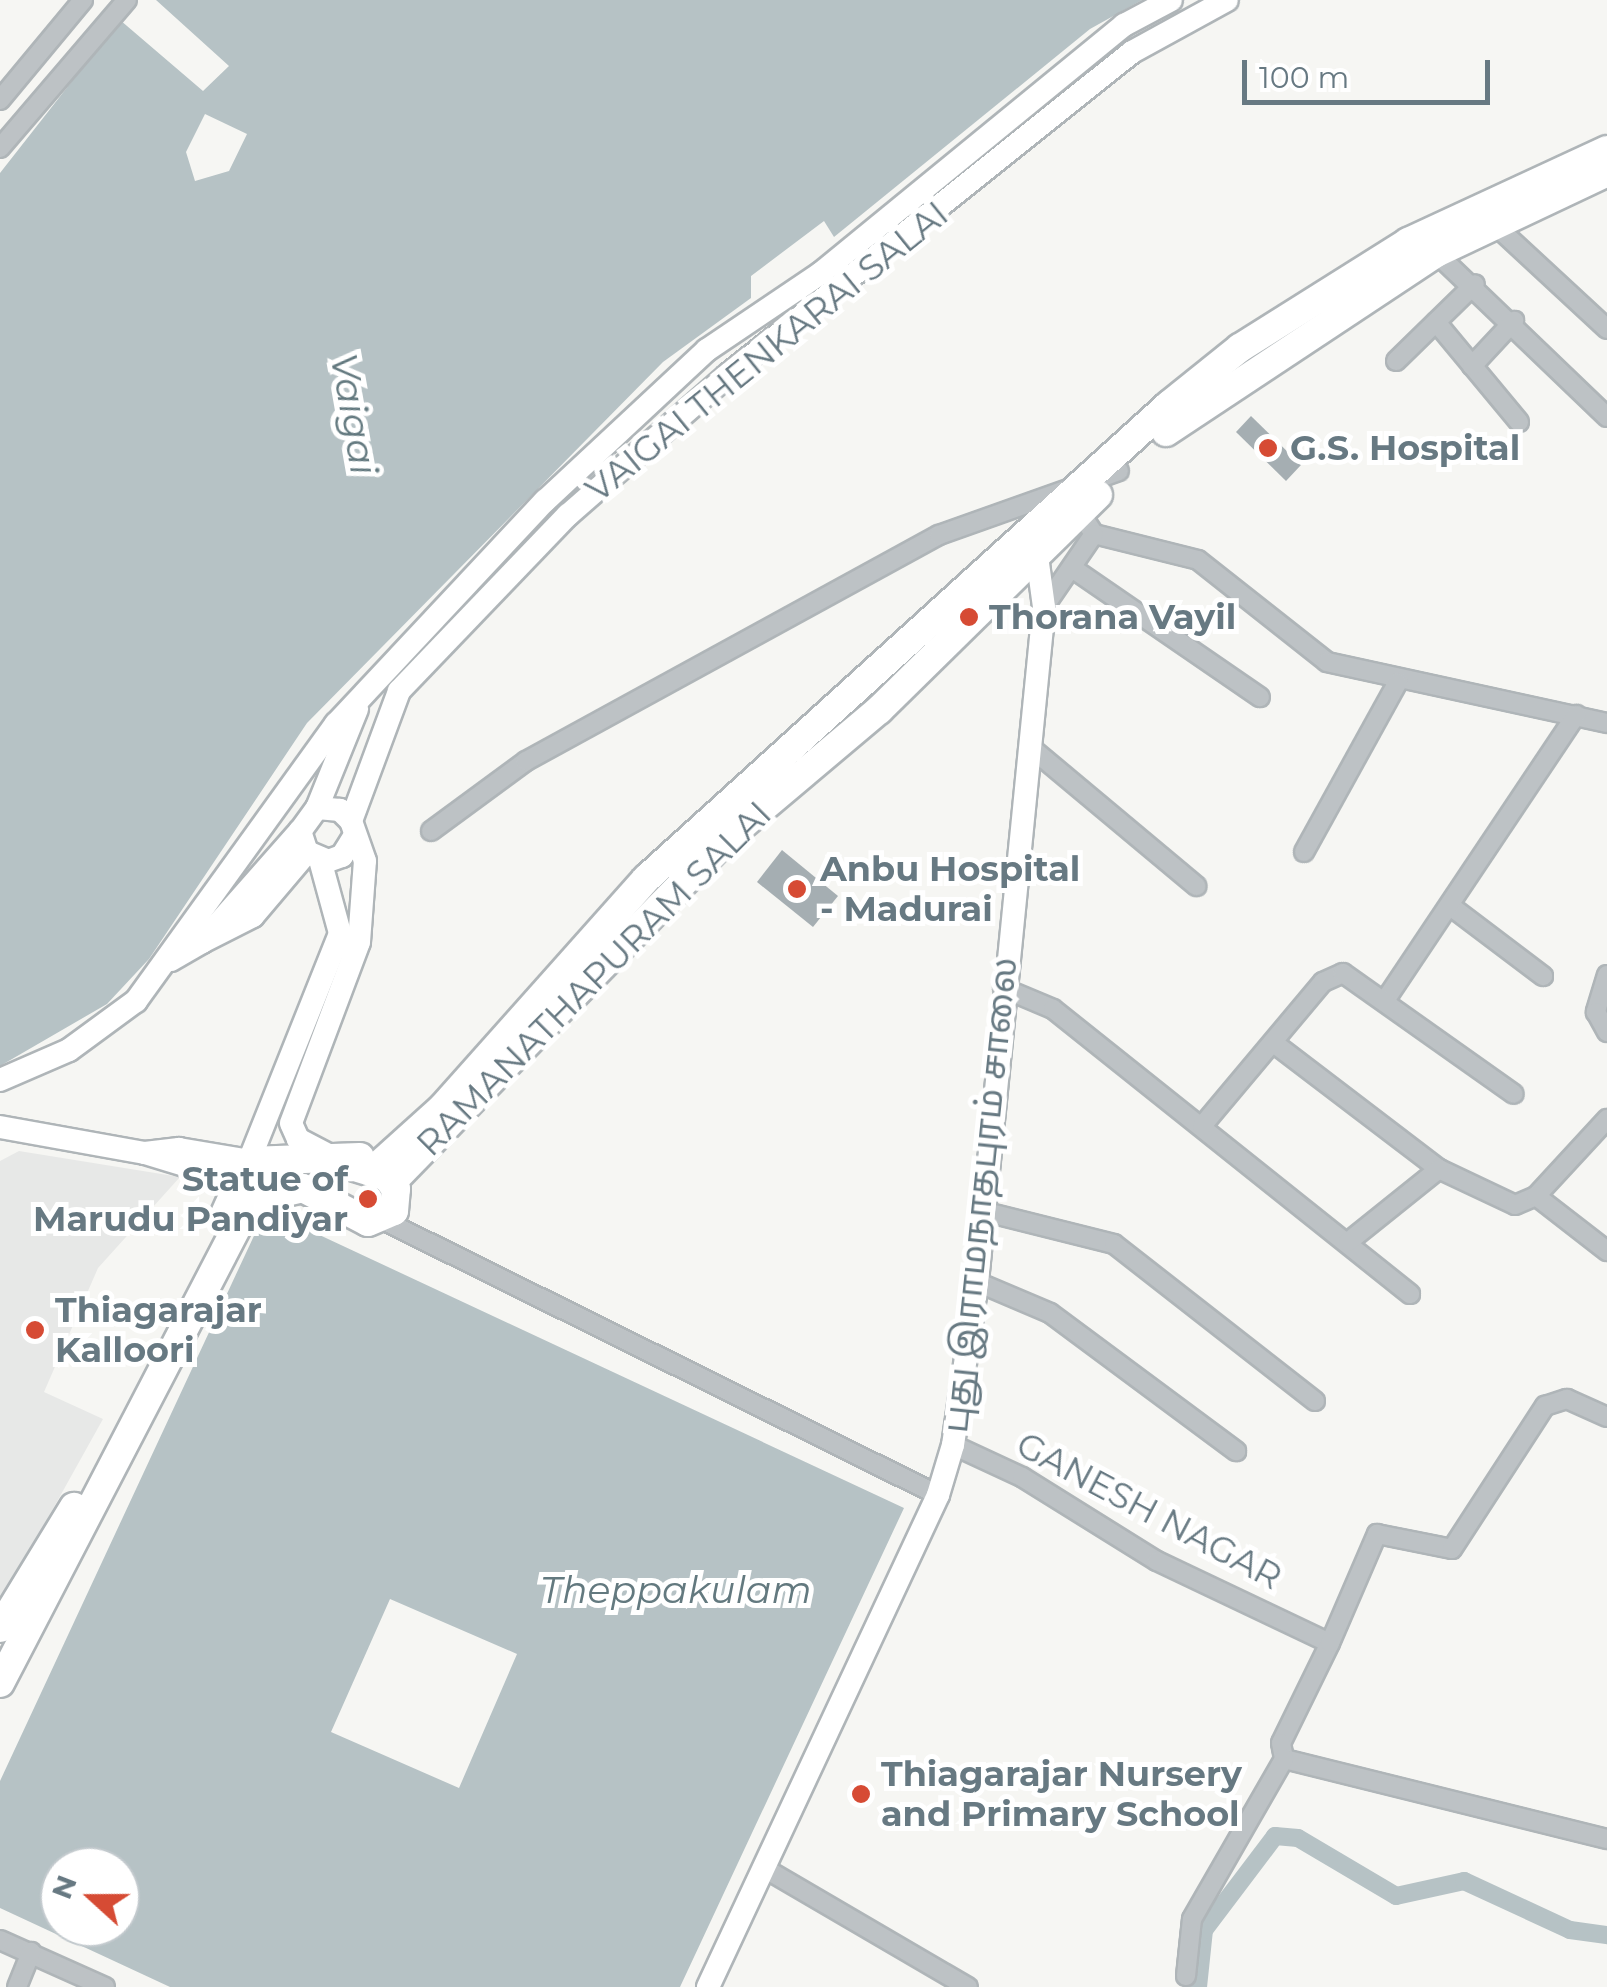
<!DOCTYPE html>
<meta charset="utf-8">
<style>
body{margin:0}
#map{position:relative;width:1607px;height:1987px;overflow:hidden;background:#f6f6f3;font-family:Montserrat,"Noto Sans Tamil",sans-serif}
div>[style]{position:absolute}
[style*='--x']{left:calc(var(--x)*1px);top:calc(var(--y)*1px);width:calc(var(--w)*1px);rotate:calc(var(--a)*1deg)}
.built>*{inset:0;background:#e7e8e7}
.water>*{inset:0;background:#b6c2c5}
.canal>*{height:18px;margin:-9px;padding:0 9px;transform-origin:9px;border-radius:9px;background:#b6c2c5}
.building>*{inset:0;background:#a5aeb2}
.roads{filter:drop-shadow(2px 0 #afb5b8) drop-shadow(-2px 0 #afb5b8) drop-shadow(0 2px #afb5b8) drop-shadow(0 -2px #afb5b8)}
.minor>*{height:18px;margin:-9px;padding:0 9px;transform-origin:9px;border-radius:9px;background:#bdc2c5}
.major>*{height:22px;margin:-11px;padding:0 11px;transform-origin:11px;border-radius:11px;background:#fff}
.highway>*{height:28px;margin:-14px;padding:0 14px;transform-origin:14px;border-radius:14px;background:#fff}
.dots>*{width:28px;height:28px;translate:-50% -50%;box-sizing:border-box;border:5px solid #fff;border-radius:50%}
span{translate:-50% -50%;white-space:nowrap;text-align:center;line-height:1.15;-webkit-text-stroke:10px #fff;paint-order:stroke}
.street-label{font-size:35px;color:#677982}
.poi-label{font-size:35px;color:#677982;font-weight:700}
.left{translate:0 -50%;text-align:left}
.right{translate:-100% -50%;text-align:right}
.water-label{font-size:38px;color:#63797f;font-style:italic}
.north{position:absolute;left:40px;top:1847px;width:100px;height:100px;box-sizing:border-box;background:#fff;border:2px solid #c2c9cd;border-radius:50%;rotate:291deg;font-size:28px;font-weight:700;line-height:40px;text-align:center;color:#677982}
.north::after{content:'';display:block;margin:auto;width:35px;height:45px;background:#d64b34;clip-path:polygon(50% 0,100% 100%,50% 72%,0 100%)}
.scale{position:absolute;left:1242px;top:60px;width:248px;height:45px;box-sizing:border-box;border:5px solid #677982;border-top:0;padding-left:12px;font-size:30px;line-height:35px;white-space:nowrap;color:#677982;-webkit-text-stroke:8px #fff;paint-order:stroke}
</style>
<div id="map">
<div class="built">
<div style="clip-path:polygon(19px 1151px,180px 1177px,98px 1268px,44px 1392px,103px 1419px,0 1604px,0 1161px)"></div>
</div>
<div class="water">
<div style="clip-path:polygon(evenodd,156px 0,1142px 0,1090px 29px,834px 237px,824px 221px,751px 276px,751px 298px,663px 362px,307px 723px,149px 959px,107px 1004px,0 1066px,0 173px,120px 20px,203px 91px,229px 66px,156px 0,205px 114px,247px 134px,229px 171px,195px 181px,186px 152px,205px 114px)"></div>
<div style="clip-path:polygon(evenodd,266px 1210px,904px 1508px,680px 1987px,170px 1987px,0 1908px,0 1781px,266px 1210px,390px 1599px,517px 1654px,459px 1788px,331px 1732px,390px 1599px,266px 1210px,60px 1867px,120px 1867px,120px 1927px,60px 1927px,60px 1867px)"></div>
</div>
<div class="canal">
<div style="--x:1198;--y:1987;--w:57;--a:-84"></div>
<div style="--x:1204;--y:1930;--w:118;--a:-52.9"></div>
<div style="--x:1275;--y:1836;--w:23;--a:5"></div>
<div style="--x:1298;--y:1838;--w:114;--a:30.6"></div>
<div style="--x:1396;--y:1896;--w:70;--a:-12.4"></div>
<div style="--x:1464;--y:1881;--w:117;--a:24.8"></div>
<div style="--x:1570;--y:1930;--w:37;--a:8"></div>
</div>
<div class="building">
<div style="clip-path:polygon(1251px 416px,1301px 465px,1286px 481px,1236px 432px)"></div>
<div style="clip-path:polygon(782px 850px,838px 896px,813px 927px,757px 882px)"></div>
</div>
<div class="roads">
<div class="minor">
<div style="--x:0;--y:100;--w:130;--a:-50.3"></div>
<div style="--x:0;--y:148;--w:195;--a:-49.4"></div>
<div style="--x:1497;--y:227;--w:150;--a:42.8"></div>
<div style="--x:1436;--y:253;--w:237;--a:43.8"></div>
<div style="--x:1436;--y:322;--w:130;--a:50.3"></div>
<div style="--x:1396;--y:361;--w:110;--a:-44.3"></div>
<div style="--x:1472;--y:366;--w:62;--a:-47"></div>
<div style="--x:1081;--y:514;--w:24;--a:57"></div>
<div style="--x:1094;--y:534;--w:107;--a:14"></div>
<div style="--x:1198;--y:560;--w:164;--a:38.3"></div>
<div style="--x:1327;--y:662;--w:287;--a:12.3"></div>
<div style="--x:1072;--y:568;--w:228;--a:34.5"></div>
<div style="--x:1044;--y:607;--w:88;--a:-55.6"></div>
<div style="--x:1030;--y:747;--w:217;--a:39.9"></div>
<div style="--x:431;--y:831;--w:118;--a:-36.4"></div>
<div style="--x:526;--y:761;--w:471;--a:-28.7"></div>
<div style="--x:939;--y:535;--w:191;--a:-19.6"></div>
<div style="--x:1304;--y:852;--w:194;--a:-61.1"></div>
<div style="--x:1453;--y:908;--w:113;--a:37.1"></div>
<div style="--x:1607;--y:975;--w:39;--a:107"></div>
<div style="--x:1596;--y:1012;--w:23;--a:61"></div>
<div style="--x:1003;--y:988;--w:54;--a:22.8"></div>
<div style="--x:1053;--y:1009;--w:457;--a:38.6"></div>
<div style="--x:1386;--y:999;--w:342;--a:-56.2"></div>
<div style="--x:1275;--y:1044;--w:206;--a:37.3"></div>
<div style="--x:1439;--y:1169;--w:84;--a:25.3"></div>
<div style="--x:1515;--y:1205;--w:23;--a:-23"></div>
<div style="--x:1536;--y:1196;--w:105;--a:-47.3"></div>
<div style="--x:1202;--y:1126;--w:188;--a:-50"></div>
<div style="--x:1323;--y:982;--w:22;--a:-24"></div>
<div style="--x:1343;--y:973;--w:209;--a:35.3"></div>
<div style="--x:1536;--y:1196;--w:90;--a:37.8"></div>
<div style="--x:982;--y:1211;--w:136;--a:14"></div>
<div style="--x:1114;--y:1244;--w:255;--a:38"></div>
<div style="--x:383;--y:1220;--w:619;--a:26.36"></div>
<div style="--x:1348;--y:1242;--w:117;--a:-38.7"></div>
<div style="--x:977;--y:1282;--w:79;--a:23"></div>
<div style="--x:1050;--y:1313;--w:232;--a:36.6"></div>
<div style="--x:953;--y:1445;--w:76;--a:24.9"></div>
<div style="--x:1022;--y:1477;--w:159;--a:31.9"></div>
<div style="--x:1157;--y:1561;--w:191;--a:25.4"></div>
<div style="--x:1330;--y:1643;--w:111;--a:116.1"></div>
<div style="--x:1281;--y:1743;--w:16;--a:79"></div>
<div style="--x:1284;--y:1759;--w:333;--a:13.9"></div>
<div style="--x:1330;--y:1643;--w:119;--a:-66.7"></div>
<div style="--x:1377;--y:1534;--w:76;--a:11.3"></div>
<div style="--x:1452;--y:1549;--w:171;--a:-57"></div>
<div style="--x:1545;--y:1406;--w:23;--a:-18"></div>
<div style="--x:1567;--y:1399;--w:44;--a:24.2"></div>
<div style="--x:764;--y:1868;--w:236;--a:30.3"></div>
<div style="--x:0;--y:1940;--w:115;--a:24.1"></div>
<div style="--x:1186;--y:1976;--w:57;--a:-84"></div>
<div style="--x:1192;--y:1919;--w:185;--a:-60.1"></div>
<div style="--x:17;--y:1987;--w:38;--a:-68"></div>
</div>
<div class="major">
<div style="--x:317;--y:808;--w:107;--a:-68"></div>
<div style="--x:351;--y:821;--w:139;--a:-69.7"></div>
<div style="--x:399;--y:691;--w:244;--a:-46.2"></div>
<div style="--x:568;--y:515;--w:213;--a:-41.2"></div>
<div style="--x:728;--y:375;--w:517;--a:-38.64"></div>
<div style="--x:1132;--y:52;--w:108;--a:-28.7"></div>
<div style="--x:202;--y:942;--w:57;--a:-27"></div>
<div style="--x:253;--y:916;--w:84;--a:-49.8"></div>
<div style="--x:171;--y:960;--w:36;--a:-30"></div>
<div style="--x:202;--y:942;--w:148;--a:-48.6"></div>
<div style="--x:0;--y:1080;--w:75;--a:-23.5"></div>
<div style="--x:69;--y:1050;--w:83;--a:-36.2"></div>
<div style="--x:136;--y:1001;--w:342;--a:-54.2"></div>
<div style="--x:336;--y:724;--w:306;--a:-46.9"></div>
<div style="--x:545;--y:501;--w:221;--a:-43"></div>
<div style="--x:707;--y:350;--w:138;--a:-34"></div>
<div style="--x:821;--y:273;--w:392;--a:-39.3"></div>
<div style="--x:1124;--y:25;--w:53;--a:-28"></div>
<div style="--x:0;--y:1127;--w:147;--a:10.2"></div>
<div style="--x:145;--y:1153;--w:113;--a:17"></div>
<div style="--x:145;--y:1153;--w:34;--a:-7"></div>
<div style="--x:179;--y:1149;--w:71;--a:9.7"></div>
<div style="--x:249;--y:1161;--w:245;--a:-68.2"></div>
<div style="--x:340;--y:933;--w:76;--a:-105.3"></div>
<div style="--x:334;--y:1158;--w:41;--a:-152.2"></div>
<div style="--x:298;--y:1139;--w:17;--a:-114"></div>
<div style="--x:291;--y:1123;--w:193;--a:-69.4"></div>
<div style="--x:359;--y:942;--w:81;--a:-85.8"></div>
<div style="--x:365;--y:861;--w:42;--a:-109.3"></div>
<div style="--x:351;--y:821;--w:16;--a:-135"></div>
<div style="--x:340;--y:810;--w:23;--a:-175"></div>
<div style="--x:317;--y:808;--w:29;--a:126"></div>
<div style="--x:300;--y:831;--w:22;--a:72"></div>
<div style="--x:307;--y:852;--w:23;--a:23"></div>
<div style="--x:328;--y:861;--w:15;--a:-20"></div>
<div style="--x:342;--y:856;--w:22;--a:-58"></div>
<div style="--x:708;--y:1987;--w:543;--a:-64.94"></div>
<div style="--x:938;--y:1495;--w:52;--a:-73.3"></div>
<div style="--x:953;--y:1445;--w:165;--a:-81.6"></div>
<div style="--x:977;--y:1282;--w:678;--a:-84.33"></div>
<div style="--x:1044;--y:607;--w:67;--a:-97.8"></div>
</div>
<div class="highway">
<div style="--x:1166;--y:432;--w:324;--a:-33.5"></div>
<div style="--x:1436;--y:253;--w:189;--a:-25.3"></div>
<div style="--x:371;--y:1172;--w:96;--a:-42"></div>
<div style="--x:442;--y:1108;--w:307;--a:-48.3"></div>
<div style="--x:646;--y:879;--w:706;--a:-42.19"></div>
<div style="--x:1169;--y:405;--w:91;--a:-38.8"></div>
<div style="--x:1240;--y:348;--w:199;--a:-32.2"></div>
<div style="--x:1408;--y:242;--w:219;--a:-24.8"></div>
<div style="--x:392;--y:1182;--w:482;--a:-45.8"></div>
<div style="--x:728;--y:837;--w:197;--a:-40.1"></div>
<div style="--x:879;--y:710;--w:307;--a:-44.5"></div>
<div style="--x:224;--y:1216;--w:60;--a:-65.6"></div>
<div style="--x:249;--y:1161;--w:111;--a:-2.1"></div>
<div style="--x:0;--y:1628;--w:142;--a:-58.6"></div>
<div style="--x:0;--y:1683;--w:544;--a:-62.54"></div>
<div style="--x:251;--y:1200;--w:53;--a:-13"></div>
<div style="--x:303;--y:1188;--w:73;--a:27.6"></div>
<div style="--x:368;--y:1222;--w:28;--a:-23"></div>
<div style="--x:394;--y:1211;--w:22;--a:-85"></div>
<div style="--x:396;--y:1189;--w:15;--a:-127"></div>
<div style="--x:387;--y:1177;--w:47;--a:-162.7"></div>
</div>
</div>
<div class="dots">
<div style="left:1268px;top:448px;background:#d64b34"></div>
<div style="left:969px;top:617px;background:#d64b34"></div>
<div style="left:797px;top:889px;background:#d64b34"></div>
<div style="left:368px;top:1199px;background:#d64b34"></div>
<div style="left:35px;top:1330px;background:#d64b34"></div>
<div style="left:861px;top:1794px;background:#d64b34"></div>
</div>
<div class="street-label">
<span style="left:767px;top:352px;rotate:-39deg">VAIGAI THENKARAI SALAI</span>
<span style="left:594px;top:979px;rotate:-45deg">RAMANATHAPURAM SALAI</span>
<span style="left:980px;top:1195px;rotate:-84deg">புது இராமநாதபுரம் சாலை</span>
<span style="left:1149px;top:1511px;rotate:28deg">GANESH NAGAR</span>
</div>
<div class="poi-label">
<span class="left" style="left:1290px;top:448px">G.S. Hospital</span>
<span class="left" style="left:989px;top:617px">Thorana Vayil</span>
<span class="left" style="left:820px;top:889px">Anbu Hospital<br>- Madurai</span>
<span class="right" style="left:348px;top:1199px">Statue of<br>Marudu Pandiyar</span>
<span class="left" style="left:55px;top:1330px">Thiagarajar<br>Kalloori</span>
<span class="left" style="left:881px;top:1794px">Thiagarajar Nursery<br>and Primary School</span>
</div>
<div class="water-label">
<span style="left:354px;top:414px;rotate:80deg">Vaigai</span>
<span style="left:676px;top:1590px">Theppakulam</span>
</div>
<div class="north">N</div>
<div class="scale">100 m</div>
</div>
